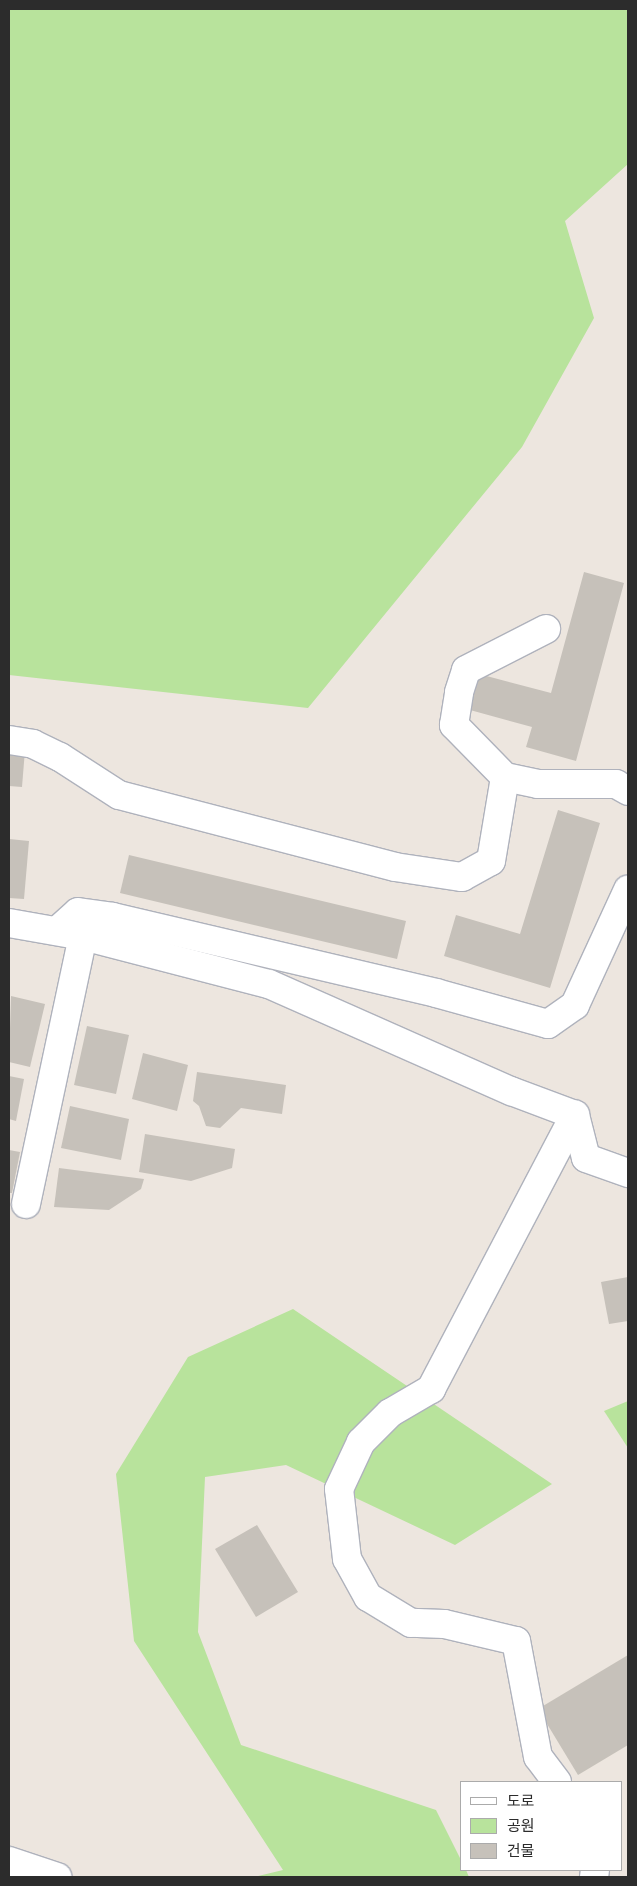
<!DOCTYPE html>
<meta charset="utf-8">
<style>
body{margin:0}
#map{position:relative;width:637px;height:1886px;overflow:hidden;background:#ede6df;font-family:"Titillium Web","Noto Sans KR",sans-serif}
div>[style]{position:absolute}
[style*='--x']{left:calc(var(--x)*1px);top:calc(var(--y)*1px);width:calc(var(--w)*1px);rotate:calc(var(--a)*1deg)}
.green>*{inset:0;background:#b8e39c}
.building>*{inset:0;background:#c6c1ba}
.roads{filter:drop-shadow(1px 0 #afb2bc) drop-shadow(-1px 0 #afb2bc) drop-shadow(0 1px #afb2bc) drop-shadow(0 -1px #afb2bc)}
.minor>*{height:28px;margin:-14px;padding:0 14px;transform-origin:14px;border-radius:14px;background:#fff}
span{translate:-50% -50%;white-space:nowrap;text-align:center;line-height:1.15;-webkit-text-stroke:5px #fff;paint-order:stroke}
.frame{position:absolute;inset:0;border:10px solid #2c2c2c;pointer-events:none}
.legend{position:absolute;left:460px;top:1781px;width:162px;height:90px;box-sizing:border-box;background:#fff;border:1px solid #ababab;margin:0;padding:6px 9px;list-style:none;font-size:15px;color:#2c2c2c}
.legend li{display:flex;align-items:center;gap:10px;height:25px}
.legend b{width:25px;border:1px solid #ababab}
</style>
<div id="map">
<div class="green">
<div style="clip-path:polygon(9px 9px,628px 9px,628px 164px,565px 221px,594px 318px,522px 447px,308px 708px,9px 675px)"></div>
<div style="clip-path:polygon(293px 1309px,552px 1484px,455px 1545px,286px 1465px,205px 1477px,198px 1632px,241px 1745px,436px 1810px,461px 1860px,461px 1870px,466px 1870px,469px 1877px,254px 1877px,283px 1870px,134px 1641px,116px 1474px,188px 1357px)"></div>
<div style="clip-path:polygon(628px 1401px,628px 1448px,604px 1411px)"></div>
</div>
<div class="building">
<div style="clip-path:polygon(584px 572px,624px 583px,576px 761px,526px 747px,532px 727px,470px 710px,479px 674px,551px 693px)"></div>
<div style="clip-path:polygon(9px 749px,25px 750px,22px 787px,9px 786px)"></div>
<div style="clip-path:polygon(558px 810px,600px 823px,550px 988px,444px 956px,456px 915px,520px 934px)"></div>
<div style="clip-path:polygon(9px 839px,29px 841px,24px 899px,9px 898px)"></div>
<div style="clip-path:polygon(129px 855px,406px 921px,397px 959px,120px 893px)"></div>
<div style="clip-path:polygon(11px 996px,45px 1004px,30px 1067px,9px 1062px)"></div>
<div style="clip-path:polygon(87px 1026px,129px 1035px,116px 1094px,74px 1085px)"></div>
<div style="clip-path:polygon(143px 1053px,188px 1065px,177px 1111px,132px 1099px)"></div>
<div style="clip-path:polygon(197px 1072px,286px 1085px,282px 1114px,241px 1108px,220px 1128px,206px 1126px,199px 1106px,193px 1101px)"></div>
<div style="clip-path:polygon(9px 1076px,24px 1079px,16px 1121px,9px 1119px)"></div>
<div style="clip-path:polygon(70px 1106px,129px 1119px,121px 1160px,61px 1148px)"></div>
<div style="clip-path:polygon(145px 1134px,235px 1149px,232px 1168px,191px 1181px,139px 1172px)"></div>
<div style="clip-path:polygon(9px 1150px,20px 1152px,12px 1193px,9px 1193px)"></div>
<div style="clip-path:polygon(59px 1168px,144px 1179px,141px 1189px,109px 1210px,54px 1207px)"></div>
<div style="clip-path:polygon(628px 1277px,628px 1321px,609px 1324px,601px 1282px)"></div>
<div style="clip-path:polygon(257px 1525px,298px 1592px,256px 1617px,215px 1549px)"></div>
<div style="clip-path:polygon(628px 1655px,628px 1745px,578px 1775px,538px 1709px)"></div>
</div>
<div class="roads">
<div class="minor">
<div style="--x:9;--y:740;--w:24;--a:9"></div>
<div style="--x:33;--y:744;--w:30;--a:26"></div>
<div style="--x:60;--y:757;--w:70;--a:32.8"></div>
<div style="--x:119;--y:795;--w:285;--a:14.6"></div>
<div style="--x:395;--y:867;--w:68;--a:8.5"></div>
<div style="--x:462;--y:877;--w:33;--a:-29"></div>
<div style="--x:491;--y:861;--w:85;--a:-80.5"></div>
<div style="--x:505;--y:777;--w:34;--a:12"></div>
<div style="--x:538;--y:784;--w:78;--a:0"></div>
<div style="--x:616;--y:784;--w:14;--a:30"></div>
<div style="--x:505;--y:777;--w:73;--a:-134.4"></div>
<div style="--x:454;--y:725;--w:33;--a:-81"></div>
<div style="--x:459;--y:692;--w:23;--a:-72"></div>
<div style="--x:466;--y:670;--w:90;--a:-27.1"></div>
<div style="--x:9;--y:923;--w:75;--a:10"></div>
<div style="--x:83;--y:936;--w:192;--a:14.5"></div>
<div style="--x:269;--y:984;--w:265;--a:23.9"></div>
<div style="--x:511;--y:1091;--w:68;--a:20.6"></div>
<div style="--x:575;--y:1115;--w:44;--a:75.7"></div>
<div style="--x:586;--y:1158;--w:45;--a:19.7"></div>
<div style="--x:57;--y:931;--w:28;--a:-42"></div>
<div style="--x:78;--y:912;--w:35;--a:8"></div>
<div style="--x:113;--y:917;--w:332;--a:13.2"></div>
<div style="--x:436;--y:993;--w:116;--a:15.5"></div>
<div style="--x:548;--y:1024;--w:33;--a:-35"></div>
<div style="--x:575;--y:1005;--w:127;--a:-65.3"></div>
<div style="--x:26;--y:1204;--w:274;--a:-78"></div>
<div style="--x:557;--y:1782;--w:31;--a:-127"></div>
<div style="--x:538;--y:1757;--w:118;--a:-100.7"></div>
<div style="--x:516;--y:1641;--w:74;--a:-166.7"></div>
<div style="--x:444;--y:1624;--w:33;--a:-178"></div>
<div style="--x:411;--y:1623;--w:50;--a:-148.8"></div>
<div style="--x:368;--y:1597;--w:43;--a:-118.9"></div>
<div style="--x:347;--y:1559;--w:70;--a:-96.5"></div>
<div style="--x:339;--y:1489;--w:52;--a:-64.9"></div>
<div style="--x:361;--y:1442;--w:41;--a:-45"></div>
<div style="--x:390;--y:1413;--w:48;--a:-30.3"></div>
<div style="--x:431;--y:1389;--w:310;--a:-62.3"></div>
<div style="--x:9;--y:1861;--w:51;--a:18.4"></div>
<div style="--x:594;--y:1877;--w:7;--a:-82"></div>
</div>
</div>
<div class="frame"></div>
<ul class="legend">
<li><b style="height:6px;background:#fff"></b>도로</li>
<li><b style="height:14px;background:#b8e39c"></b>공원</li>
<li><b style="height:14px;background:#c6c1ba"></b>건물</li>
</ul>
</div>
